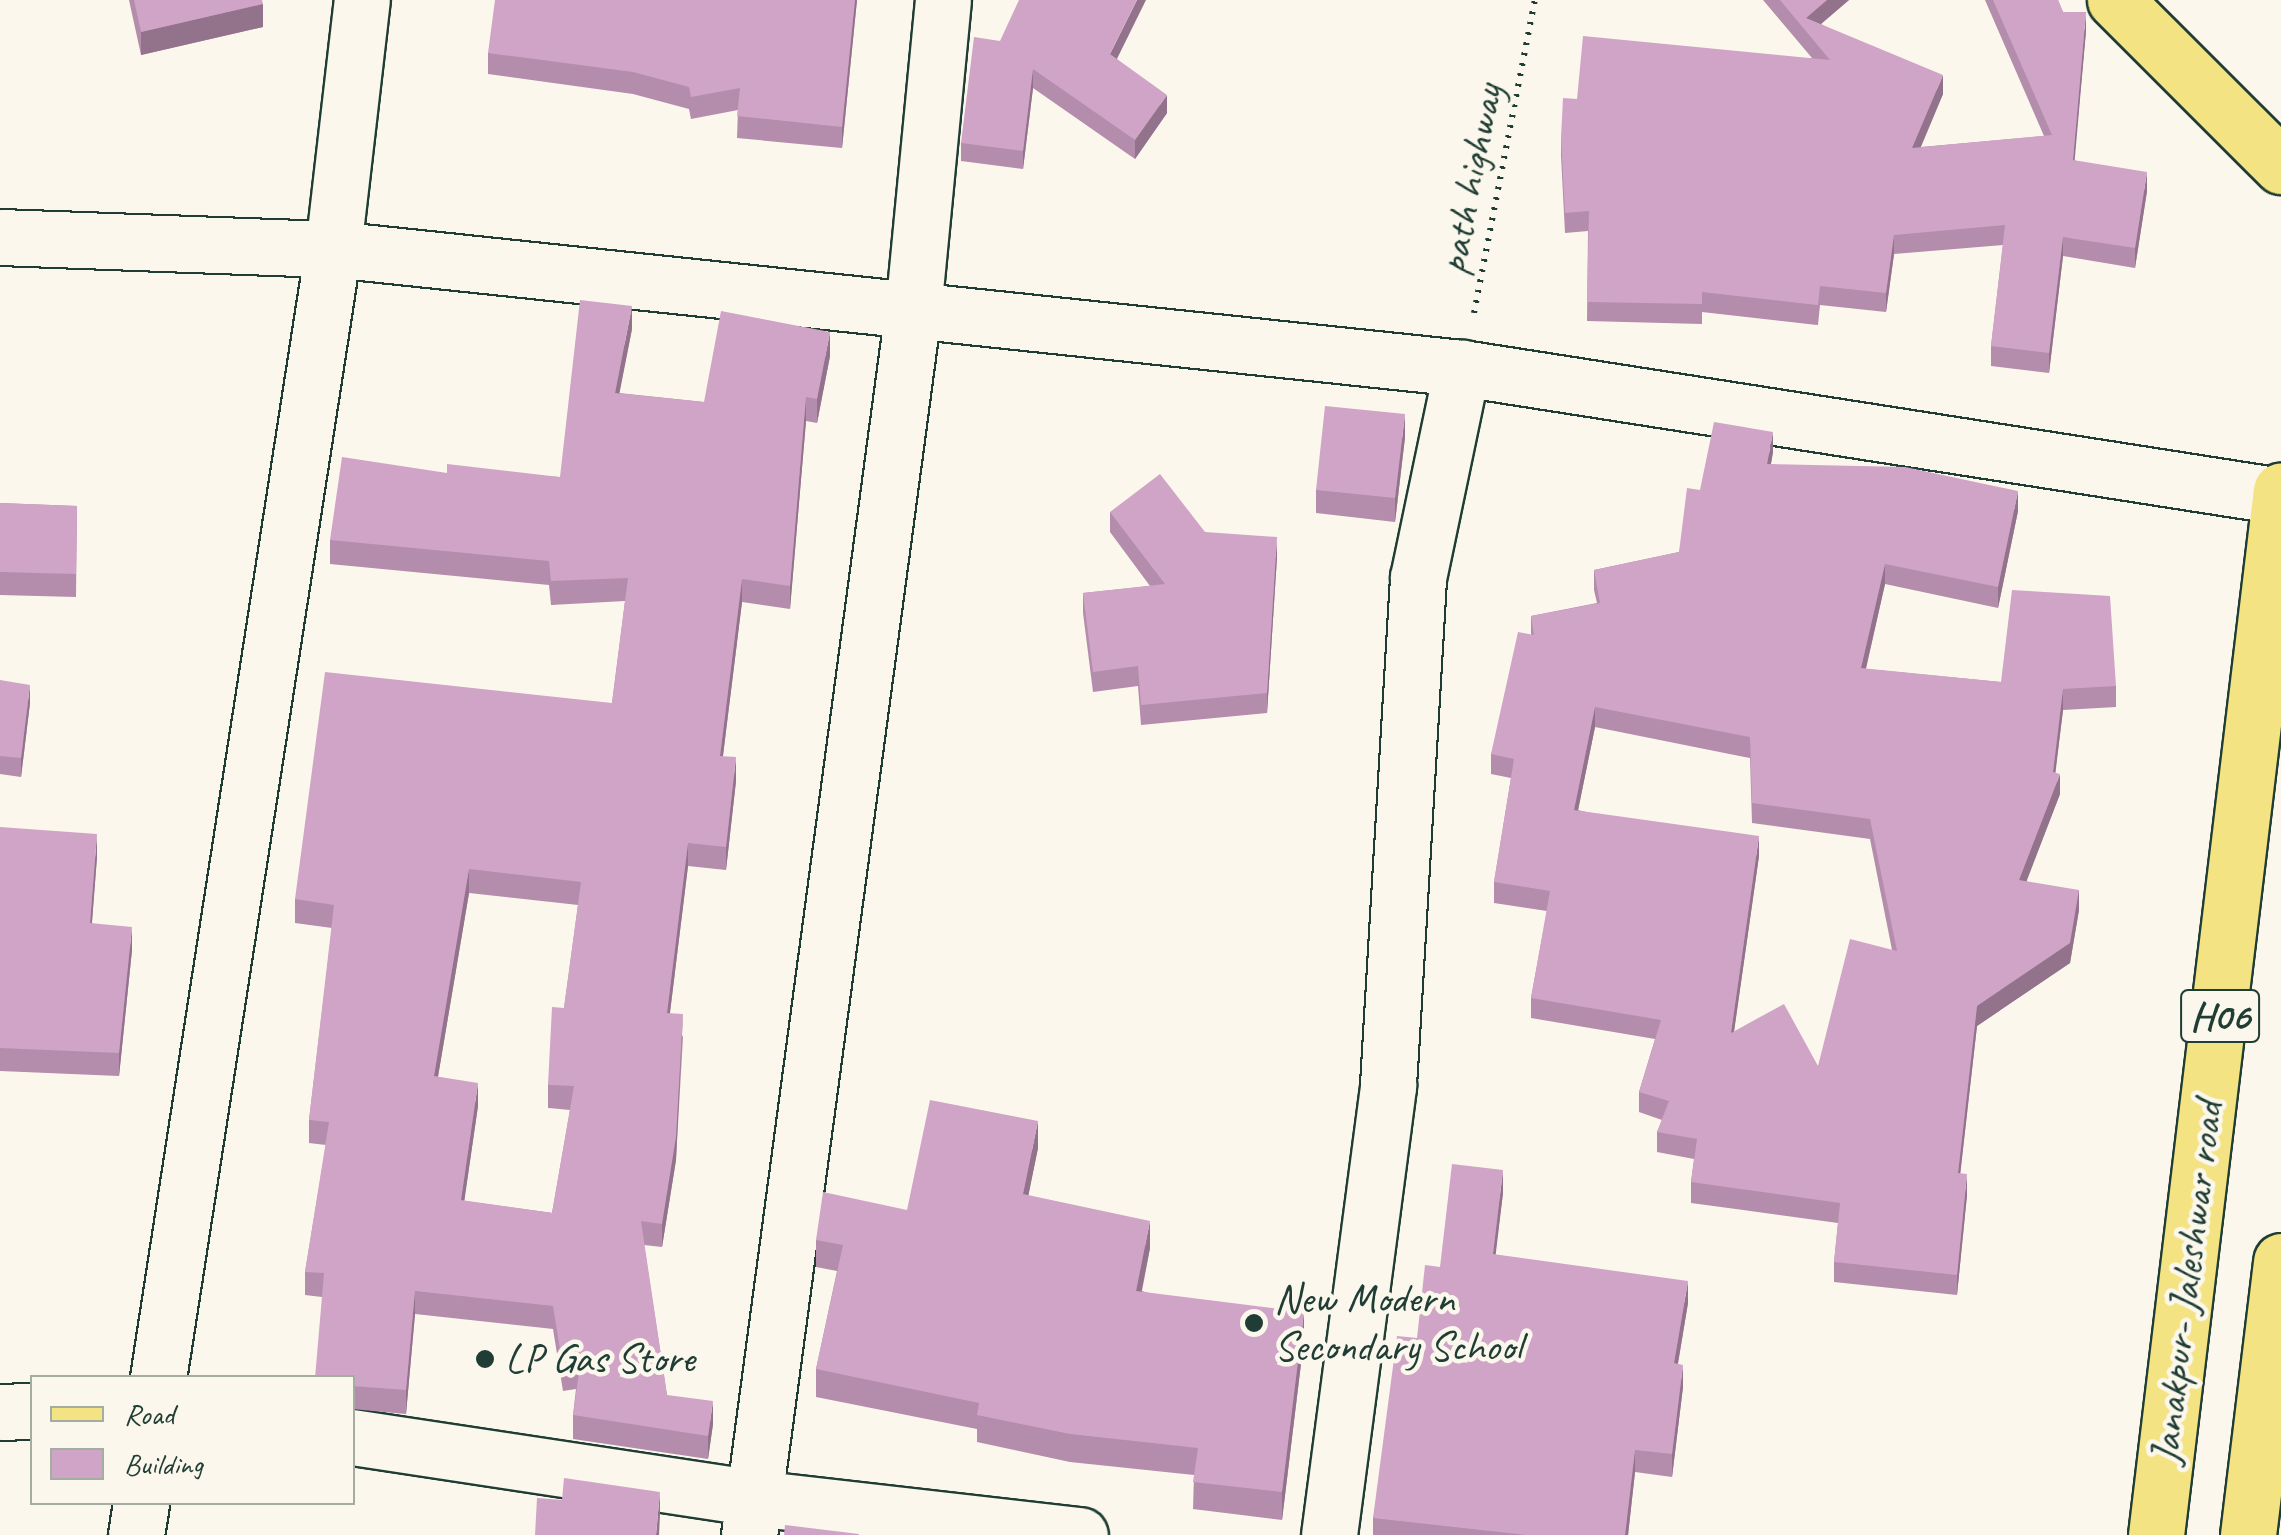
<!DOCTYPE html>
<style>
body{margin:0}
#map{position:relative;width:2281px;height:1535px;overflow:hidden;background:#fbf7ec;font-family:Caveat,sans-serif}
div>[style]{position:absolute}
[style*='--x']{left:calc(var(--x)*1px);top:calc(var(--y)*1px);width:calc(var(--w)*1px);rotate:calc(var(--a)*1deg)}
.path>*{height:6px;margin-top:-3px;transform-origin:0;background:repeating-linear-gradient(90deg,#1f3d34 0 2.5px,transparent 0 10.5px)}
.roads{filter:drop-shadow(2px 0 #1f3d34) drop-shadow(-2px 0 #1f3d34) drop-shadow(0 2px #1f3d34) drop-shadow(0 -2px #1f3d34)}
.minor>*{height:55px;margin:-27.5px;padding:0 27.5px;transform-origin:27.5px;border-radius:27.5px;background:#fbf7ec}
.major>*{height:55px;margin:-27.5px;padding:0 27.5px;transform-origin:27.5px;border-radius:27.5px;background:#f4e382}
.highway>*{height:55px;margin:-27.5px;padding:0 27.5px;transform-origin:27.5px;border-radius:27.5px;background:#f4e382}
.wall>*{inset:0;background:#b38dab}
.shaded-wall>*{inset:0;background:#92738b}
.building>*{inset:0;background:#d0a4c7}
.dots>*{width:28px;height:28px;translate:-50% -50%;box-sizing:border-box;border:5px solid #fbf7ec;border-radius:50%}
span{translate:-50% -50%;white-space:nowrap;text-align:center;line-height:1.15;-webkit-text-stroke:9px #fbf7ec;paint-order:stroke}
.shield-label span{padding:2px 8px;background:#fbf7ec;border:2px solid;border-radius:8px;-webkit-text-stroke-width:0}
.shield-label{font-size:40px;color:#1f3d34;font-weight:700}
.street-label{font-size:42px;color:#1f3d34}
.poi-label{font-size:42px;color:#1f3d34}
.left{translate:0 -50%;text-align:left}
.legend{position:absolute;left:30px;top:1375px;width:325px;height:130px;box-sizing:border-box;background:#fbf7ec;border:2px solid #a3ada2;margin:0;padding:12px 18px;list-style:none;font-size:30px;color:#1f3d34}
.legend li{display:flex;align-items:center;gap:20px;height:50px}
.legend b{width:50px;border:2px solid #a3ada2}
</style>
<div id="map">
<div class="path">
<div style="--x:1474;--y:313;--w:319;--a:-79"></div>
</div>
<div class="roads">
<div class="minor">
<div style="--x:0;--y:237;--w:333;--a:2.1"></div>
<div style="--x:333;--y:249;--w:1135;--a:6.02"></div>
<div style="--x:1462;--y:368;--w:828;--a:8.89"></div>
<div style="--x:158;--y:1378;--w:1142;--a:-81.19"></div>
<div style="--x:333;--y:249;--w:251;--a:-83.4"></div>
<div style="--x:0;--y:1412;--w:32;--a:-2"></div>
<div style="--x:352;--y:1437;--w:407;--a:8.6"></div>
<div style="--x:754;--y:1498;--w:328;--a:6.5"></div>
<div style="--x:136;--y:1535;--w:33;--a:-81"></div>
<div style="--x:749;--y:1535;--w:1235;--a:-82.37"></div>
<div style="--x:913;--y:311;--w:312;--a:-84.5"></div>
<div style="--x:1329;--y:1535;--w:454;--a:-82.5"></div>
<div style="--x:1388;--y:1085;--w:508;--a:-86.61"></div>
<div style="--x:1418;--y:578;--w:215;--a:-78.2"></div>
</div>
<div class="major">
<div style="--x:2115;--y:0;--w:235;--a:45"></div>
</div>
<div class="highway">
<div style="--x:2156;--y:1535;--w:1052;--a:-83.18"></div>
<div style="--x:2248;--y:1535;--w:276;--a:-83.1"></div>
</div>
</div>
<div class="wall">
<div style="clip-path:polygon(129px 0,262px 0,263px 27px,141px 55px)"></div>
<div style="clip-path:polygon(857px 0,842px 148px,737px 138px,738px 110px,691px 119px,689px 109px,633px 94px,488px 74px,488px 53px)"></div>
<div style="clip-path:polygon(1763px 0,1849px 0,1821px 24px,1943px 94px,1921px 147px,2044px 136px,1985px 0,2058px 0,2063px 12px,2086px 31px,2074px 160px,2147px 191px,2135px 268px,2063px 256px,2049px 373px,1991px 366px,1991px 346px,2003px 245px,1894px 254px,1886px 312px,1820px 305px,1818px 325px,1702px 312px,1702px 324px,1587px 321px,1588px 231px,1565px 233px,1561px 156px,1561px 137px,1577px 99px,1812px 58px)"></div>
<div style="clip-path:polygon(1000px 41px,1117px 59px,1167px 113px,1135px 159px,1033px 88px,1023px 169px,961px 161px,961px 143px)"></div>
<div style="clip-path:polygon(evenodd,632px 329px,619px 393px,704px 402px,830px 356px,817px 423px,806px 421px,790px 609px,742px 602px,723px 756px,736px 781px,726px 870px,688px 866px,670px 1013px,683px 1037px,676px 1160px,662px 1247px,644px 1245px,667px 1395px,713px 1424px,708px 1459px,573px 1439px,573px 1415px,576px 1389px,563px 1391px,553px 1329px,415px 1314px,406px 1414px,352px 1409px,352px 1378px,322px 1297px,305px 1295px,305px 1272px,326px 1145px,309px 1143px,309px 1120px,332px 928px,295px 923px,295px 899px,612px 703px,625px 601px,551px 605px,549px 585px,330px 564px,330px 540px,447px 473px,560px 477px,632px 329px,469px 893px,578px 905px,564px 1008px,548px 1085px,548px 1108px,570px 1110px,552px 1213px,464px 1201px,478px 1106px,438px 1077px,469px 893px)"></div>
<div style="clip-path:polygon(1405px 437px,1395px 522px,1316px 513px,1316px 490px)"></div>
<div style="clip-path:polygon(evenodd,1773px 452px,1771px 464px,2018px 511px,1998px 608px,1885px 584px,1866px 669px,2001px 682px,2116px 686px,2116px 707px,2063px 710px,2055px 773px,2060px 794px,2026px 881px,2079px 910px,2070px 963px,1977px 1026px,1960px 1173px,1967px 1195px,1957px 1295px,1834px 1282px,1834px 1262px,1838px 1223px,1691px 1203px,1691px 1182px,1694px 1159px,1657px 1152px,1657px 1132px,1662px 1120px,1639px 1112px,1639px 1092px,1655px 1039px,1531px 1018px,1531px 998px,1547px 911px,1494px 903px,1494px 882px,1511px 778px,1491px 774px,1491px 754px,1531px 635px,1531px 616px,1597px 603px,1594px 590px,1594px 570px,1679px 552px,1700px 490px,1773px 452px,1595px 727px,1750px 758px,1752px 823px,1870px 839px,1892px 950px,1818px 1066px,1734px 1031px,1759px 856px,1578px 810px,1595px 727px)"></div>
<div style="clip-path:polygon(0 503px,77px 506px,76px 597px,0 595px)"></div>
<div style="clip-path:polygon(1110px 512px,1205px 532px,1277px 557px,1267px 713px,1141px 725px,1138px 686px,1093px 692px,1083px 613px,1083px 593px,1150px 586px,1110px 532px)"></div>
<div style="clip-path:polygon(0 680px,30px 703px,21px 777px,0 774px)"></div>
<div style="clip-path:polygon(0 827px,97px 857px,92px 923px,132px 950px,119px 1076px,0 1071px)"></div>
<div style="clip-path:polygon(1038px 1148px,1028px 1196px,1150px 1248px,1142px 1291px,1304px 1339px,1282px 1520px,1193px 1509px,1194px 1475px,1070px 1462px,977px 1442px,977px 1429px,816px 1397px,816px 1369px,837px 1271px,816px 1267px,816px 1240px,907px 1210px)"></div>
<div style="clip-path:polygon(1503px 1193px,1495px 1255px,1688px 1303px,1678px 1364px,1683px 1387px,1672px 1477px,1635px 1472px,1628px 1535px,1373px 1535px,1373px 1518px,1440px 1267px)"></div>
</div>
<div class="shaded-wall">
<div style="clip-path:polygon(855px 0,857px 0,842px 148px,842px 127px)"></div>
<div style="clip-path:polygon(1137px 0,1146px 0,1110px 73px,1110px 54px)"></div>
<div style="clip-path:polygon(1827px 0,1849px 0,1809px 34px,1806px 18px)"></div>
<div style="clip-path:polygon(263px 4px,263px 27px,141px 55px,141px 32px)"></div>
<div style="clip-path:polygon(2086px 12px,2086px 31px,2073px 179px,2073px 160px)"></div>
<div style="clip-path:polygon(1033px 69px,1033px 88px,1023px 169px,1023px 151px)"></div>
<div style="clip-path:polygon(1943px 75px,1943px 94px,1912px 167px,1912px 148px)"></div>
<div style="clip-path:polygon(1167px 95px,1167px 113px,1135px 159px,1135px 140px)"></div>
<div style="clip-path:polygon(2147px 172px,2147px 191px,2135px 268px,2135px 248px)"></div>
<div style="clip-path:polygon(1894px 235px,1894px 254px,1886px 312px,1886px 293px)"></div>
<div style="clip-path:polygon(2063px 237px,2063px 256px,2049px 373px,2049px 353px)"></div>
<div style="clip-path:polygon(632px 306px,632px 329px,615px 416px,615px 393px)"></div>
<div style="clip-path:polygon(830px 332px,830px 356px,817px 423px,817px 399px)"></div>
<div style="clip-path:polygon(806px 397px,806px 421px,790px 609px,790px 586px)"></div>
<div style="clip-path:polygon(1405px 414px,1405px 437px,1395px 522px,1395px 498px)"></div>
<div style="clip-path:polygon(1773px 432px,1773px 452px,1767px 485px,1767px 464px)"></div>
<div style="clip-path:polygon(2018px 491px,2018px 511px,1998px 608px,1998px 587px)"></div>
<div style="clip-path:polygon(1277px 537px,1277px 557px,1267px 713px,1267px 693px)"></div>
<div style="clip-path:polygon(1885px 564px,1885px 584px,1861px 689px,1861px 668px)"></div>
<div style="clip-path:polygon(742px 579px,742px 602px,720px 779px,720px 756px)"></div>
<div style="clip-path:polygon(30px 685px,30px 703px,21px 777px,21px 758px)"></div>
<div style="clip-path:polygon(2063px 689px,2063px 710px,2053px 793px,2053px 772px)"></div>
<div style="clip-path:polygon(1595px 707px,1595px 727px,1574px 830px,1574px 810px)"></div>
<div style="clip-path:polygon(736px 757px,736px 781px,726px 870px,726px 847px)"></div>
<div style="clip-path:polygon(2060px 774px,2060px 794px,2019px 901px,2019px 880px)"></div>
<div style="clip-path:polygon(97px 834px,97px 857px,90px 946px,90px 923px)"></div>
<div style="clip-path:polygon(1759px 836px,1759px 856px,1731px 1053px,1731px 1033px)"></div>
<div style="clip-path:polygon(688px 843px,688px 866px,667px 1036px,667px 1013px)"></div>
<div style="clip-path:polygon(469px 869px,469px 893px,434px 1100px,434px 1076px)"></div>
<div style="clip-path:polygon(2079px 890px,2079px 910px,2070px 963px,1977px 1026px,1958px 1194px,1958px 1173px,1977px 1006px)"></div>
<div style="clip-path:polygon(132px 927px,132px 950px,119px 1076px,119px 1053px)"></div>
<div style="clip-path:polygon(683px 1014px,676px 1160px,662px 1247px,662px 1224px)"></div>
<div style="clip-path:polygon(478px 1083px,478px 1106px,461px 1224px,461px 1200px)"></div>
<div style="clip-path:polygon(1038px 1121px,1038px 1148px,1023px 1222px,1023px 1194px)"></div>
<div style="clip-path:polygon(1503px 1170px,1503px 1193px,1493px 1277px,1493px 1254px)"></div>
<div style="clip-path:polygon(1967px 1174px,1967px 1195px,1957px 1295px,1957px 1275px)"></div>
<div style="clip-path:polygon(1150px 1221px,1150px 1248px,1136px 1318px,1136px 1291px)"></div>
<div style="clip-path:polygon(1688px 1281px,1688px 1303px,1674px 1386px,1674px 1363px)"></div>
<div style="clip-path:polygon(415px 1291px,415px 1314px,406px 1414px,406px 1390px)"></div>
<div style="clip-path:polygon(1304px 1312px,1304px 1339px,1282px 1520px,1282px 1492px)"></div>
<div style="clip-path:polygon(1683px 1365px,1683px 1387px,1672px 1477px,1672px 1454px)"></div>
<div style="clip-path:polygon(713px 1401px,713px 1424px,708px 1459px,708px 1436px)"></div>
<div style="clip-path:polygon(1635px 1450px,1635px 1472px,1628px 1535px,1625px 1535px)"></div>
<div style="clip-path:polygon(660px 1492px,660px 1515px,659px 1535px,656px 1535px)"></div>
</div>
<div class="building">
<div style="clip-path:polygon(134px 0,262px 0,263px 4px,141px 32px)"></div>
<div style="clip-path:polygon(495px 0,855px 0,842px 127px,737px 116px,740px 88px,691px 97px,689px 87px,633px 72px,488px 53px)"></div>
<div style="clip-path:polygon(1019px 0,1137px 0,1110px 54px,1167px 95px,1135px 140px,1033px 69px,1023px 151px,961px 143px,974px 37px,1000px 41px)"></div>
<div style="clip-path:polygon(1780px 0,1827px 0,1806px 18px,1943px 75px,1912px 148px,2052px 135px,1993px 0,2058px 0,2063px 12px,2086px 12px,2073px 160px,2147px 172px,2135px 248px,2063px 237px,2049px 353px,1991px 346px,2005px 225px,1894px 235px,1886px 293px,1820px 286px,1818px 305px,1702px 292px,1702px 304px,1587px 302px,1589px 211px,1565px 213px,1561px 137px,1563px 98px,1577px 99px,1583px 36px,1830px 60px)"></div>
<div style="clip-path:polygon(evenodd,580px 300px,632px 306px,615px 393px,704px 402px,721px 311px,830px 332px,817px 399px,806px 397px,790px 586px,742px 579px,720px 756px,736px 757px,726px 847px,688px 843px,667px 1013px,683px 1014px,676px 1137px,662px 1224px,641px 1221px,667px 1395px,713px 1401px,708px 1436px,573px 1415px,580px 1365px,563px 1368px,553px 1306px,415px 1291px,406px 1390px,352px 1386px,352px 1378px,315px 1378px,324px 1273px,305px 1272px,329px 1122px,309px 1120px,334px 905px,295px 899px,325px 672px,612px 703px,628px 578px,551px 581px,549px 561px,330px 540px,342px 457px,447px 473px,447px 464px,560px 477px,580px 300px,469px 869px,581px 882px,564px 1008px,552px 1007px,548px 1085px,574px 1086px,552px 1213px,461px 1200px,478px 1083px,434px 1076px,469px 869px)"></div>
<div style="clip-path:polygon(1325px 406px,1405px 414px,1395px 498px,1316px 490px)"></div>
<div style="clip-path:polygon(evenodd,1714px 422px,1773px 432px,1767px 464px,1905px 467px,2018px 491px,1998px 587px,1885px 564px,1861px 668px,2001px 682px,2012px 590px,2110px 596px,2116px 686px,2063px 689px,2053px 772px,2060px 774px,2019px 880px,2079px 890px,2070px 943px,1977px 1006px,1958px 1173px,1967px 1174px,1957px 1275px,1834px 1262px,1840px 1203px,1691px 1182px,1697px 1139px,1657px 1132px,1669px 1101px,1639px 1092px,1661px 1020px,1531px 998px,1550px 891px,1494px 882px,1514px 759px,1491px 754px,1518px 632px,1534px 635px,1531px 616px,1600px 603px,1594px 570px,1679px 552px,1687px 488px,1700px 490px,1714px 422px,1595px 707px,1750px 737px,1752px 803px,1870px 819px,1897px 951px,1850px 939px,1818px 1066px,1784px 1004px,1731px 1033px,1759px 836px,1574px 810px,1595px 707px)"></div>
<div style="clip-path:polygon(1160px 474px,1205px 532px,1277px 537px,1267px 693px,1141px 705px,1138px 666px,1093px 672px,1083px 593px,1165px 584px,1110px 512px)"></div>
<div style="clip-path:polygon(0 503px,77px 506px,76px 574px,0 572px)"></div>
<div style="clip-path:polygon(0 680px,30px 685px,21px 758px,0 756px)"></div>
<div style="clip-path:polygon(0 827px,97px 834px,90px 923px,132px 927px,119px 1053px,0 1048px)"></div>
<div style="clip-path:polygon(930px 1100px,1038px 1121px,1023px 1194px,1150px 1221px,1136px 1291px,1304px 1312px,1282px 1492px,1193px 1482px,1198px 1448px,1070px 1434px,977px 1415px,979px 1403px,816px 1369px,843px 1245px,816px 1240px,823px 1192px,907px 1210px)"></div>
<div style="clip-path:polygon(1452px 1164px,1503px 1170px,1493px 1254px,1688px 1281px,1674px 1363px,1683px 1365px,1672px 1454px,1635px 1450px,1625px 1535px,1526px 1535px,1373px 1518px,1397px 1336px,1417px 1338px,1425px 1265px,1440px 1267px)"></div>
<div style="clip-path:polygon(564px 1478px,660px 1492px,656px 1535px,535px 1535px,537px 1498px,562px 1500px)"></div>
<div style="clip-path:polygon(785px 1525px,859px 1534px,859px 1535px,784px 1535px)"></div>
</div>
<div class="dots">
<div style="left:1254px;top:1323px;background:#1f3d34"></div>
<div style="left:485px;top:1359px;background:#1f3d34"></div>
</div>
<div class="shield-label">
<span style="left:2220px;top:1016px">H06</span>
</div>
<div class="street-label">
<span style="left:1471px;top:179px;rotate:-79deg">path highway</span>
<span style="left:2187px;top:1283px;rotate:-83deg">Janakpur- Jaleshwar road</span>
</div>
<div class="poi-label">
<span class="left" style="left:1274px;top:1323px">New Modern<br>Secondary School</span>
<span class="left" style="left:505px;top:1359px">LP Gas Store</span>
</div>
<ul class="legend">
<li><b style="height:12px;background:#f4e382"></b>Road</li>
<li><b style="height:28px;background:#d0a4c7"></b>Building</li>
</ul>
</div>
